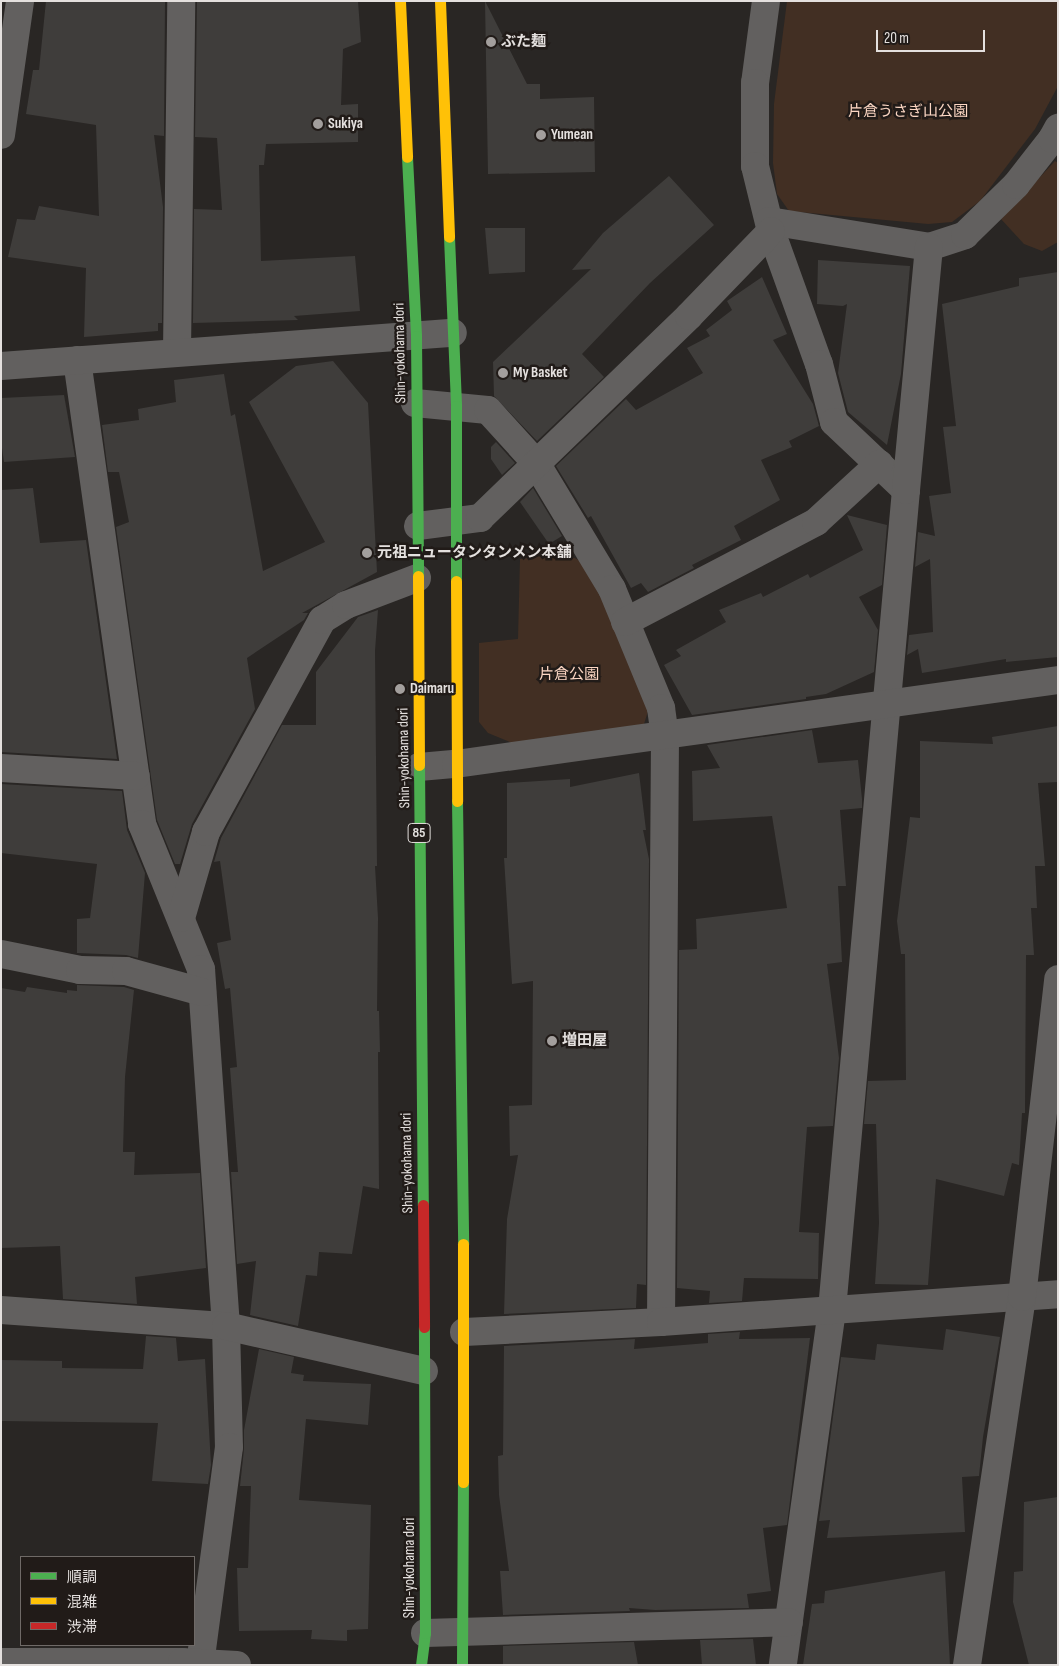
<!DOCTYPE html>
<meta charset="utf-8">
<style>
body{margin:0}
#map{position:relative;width:1059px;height:1666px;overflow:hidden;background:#292624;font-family:"Sofia Sans Condensed","Noto Sans JP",sans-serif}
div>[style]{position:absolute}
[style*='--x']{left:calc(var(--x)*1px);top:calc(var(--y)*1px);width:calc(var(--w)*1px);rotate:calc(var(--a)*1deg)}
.green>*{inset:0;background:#422f23}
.building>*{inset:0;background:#3f3d3b}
.street>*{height:28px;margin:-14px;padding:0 14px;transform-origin:14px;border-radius:14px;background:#62605f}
.fast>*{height:11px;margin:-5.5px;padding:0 5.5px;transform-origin:5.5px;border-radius:5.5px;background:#4caf50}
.slow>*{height:11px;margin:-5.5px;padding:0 5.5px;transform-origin:5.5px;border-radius:5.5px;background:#ffc107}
.jam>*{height:11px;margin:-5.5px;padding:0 5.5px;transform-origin:5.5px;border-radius:5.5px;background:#c62828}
.dots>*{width:14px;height:14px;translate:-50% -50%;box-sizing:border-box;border:2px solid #211b18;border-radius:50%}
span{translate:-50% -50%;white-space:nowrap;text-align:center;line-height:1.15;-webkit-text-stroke:5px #211b18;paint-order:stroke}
.shield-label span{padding:1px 4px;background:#211b18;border:1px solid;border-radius:4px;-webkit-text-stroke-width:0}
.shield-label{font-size:14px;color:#e4e0de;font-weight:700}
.poi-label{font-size:15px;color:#e4e0de;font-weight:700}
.left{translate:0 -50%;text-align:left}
.park-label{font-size:15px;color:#fbd6c3}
.street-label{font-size:15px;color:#e4e0de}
.frame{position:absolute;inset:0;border:2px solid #e4e0de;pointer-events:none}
.legend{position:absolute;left:20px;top:1556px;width:175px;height:90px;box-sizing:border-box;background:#211b18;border:1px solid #6f6a67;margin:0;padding:6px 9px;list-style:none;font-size:15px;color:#e4e0de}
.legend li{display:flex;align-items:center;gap:10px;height:25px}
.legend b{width:25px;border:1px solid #6f6a67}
.scale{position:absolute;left:876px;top:30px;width:109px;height:22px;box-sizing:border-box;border:2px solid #e4e0de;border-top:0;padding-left:6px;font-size:15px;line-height:18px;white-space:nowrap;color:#e4e0de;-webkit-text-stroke:4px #211b18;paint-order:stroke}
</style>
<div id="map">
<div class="green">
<div style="clip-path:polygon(787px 1px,1058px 1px,1058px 86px,1035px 129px,980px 201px,952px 222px,928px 224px,789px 211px,777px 194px,773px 163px,774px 104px)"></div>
<div style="clip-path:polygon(1055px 161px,1058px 163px,1058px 242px,1042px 251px,1024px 244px,1001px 219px)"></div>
<div style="clip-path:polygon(564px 553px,587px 564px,649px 708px,644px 724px,515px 744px,488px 733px,479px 722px,479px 643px,518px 639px,520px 559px)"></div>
</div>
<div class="building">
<div style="clip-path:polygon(46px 1px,165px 1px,164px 136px,154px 135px,163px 207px,162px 323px,158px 323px,158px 331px,84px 337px,86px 268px,8px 257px,17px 219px,35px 220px,39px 206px,99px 216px,96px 125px,26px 114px,33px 70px,39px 70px)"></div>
<div style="clip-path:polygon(197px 1px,358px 1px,361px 42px,343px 49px,341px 105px,358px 104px,358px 142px,266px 144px,264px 165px,259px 165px,261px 261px,355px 256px,360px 311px,294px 316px,298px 320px,193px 323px,194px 209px,222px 210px,217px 138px,195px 137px)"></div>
<div style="clip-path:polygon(485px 1px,527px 84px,540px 84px,540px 99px,594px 97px,595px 172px,488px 174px)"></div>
<div style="clip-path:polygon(669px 176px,714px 225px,650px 283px,582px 354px,604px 377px,537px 441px,494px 396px,493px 362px,591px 269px,572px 270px,603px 233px)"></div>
<div style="clip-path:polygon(485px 228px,525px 228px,525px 272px,489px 274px)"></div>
<div style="clip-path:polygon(818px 260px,910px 266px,901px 374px,887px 445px,848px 412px,838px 373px,847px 304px,843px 306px,817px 304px)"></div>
<div style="clip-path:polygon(1058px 272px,1058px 657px,1006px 662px,1006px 659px,922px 673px,918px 649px,907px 655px,909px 635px,933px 632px,930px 559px,915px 567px,918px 532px,935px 536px,929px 496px,951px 493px,943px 427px,956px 426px,942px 304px,1019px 286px,1019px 278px)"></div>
<div style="clip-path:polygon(762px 277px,787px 334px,773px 340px,813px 404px,819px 426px,789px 441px,792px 447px,761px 460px,780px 500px,734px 526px,741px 540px,692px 565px,694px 568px,648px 592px,641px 583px,631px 588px,591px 516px,588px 518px,556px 466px,626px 399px,636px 410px,703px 373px,687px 348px,710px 336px,706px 330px,732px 310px,727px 301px)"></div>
<div style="clip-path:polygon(333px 361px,368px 403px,377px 572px,302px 613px,308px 613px,304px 620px,247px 658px,255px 709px,192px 824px,180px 864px,175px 864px,157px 820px,116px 527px,129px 522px,119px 472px,108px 472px,102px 425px,139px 420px,138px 409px,176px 402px,174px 380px,224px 374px,231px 416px,235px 414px,263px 571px,325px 542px,249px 402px,296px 366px)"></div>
<div style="clip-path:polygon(64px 395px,75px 457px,4px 462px,1px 441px,1px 398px)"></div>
<div style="clip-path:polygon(496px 442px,515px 463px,502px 475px,491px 459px,491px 447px)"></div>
<div style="clip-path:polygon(33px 488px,40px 543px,86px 540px,117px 759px,1px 752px,1px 490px)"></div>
<div style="clip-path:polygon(533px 488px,562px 536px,549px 544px,520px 502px)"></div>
<div style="clip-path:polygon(847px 515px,887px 525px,882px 585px,859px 597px,878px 630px,874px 672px,826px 694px,806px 697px,806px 699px,692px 715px,664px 665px,681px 656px,676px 650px,726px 622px,719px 610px,761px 593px,763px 597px,808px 574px,810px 578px,863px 550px)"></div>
<div style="clip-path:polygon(378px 610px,375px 651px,377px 866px,375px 866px,378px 918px,377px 1011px,379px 1011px,380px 1052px,378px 1052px,379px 1189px,363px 1186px,352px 1254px,319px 1252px,317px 1276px,306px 1275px,298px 1326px,250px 1315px,256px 1261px,237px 1264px,231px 1172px,238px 1172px,230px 1068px,237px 1067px,230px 988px,225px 989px,217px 943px,231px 940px,220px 861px,214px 862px,221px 838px,282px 725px,316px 725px,316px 672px,358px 617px)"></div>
<div style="clip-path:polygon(1058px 726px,1058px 782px,1038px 783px,1045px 866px,1035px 866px,1037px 908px,1031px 908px,1034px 955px,1026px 955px,1025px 1113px,1022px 1113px,1019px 1165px,1012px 1163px,1004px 1196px,936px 1179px,928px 1285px,875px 1284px,879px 1223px,876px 1124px,864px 1124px,868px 1081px,906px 1080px,905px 954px,901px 954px,897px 921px,910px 817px,920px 818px,920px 741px,993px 744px,992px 737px)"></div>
<div style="clip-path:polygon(812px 730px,818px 763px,858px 760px,862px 799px,862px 808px,840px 810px,846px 886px,838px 886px,842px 962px,827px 964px,839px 1058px,833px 1126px,807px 1127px,799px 1232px,819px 1233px,818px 1279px,744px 1278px,742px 1301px,709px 1303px,710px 1291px,677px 1288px,679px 950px,697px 949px,696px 919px,787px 908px,772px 816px,693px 821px,692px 771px,720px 768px,707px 745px)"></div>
<div style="clip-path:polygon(639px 773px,646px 830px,643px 830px,649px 859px,646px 1285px,637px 1284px,636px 1308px,504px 1314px,507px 1219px,518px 1155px,510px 1156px,509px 1106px,532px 1105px,533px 981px,512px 984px,504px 858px,507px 858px,507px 783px,570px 779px,570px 787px)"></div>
<div style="clip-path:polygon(1px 784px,122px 791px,127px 830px,145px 873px,138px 958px,126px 955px,77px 953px,77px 919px,90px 918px,97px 864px,1px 853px)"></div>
<div style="clip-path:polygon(77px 985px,124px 987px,134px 990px,125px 1077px,123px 1152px,135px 1152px,134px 1175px,200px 1173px,206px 1268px,135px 1277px,137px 1304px,63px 1299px,60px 1246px,1px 1248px,1px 988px,25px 992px,27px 987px,67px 993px,67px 990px,77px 991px)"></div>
<div style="clip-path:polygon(946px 1329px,1000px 1337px,983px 1437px,979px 1476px,962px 1477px,965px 1532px,827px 1538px,830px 1520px,819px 1521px,841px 1357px,875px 1360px,877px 1344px,943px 1350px)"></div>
<div style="clip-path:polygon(740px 1332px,739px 1339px,810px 1338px,787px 1525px,763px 1528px,771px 1591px,747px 1594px,749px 1608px,655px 1610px,629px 1608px,630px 1611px,503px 1615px,500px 1571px,509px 1571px,499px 1495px,498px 1456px,503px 1455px,504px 1346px,635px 1339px,634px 1349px,708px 1343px,708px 1334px)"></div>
<div style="clip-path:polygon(146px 1336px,176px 1338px,178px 1361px,205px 1359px,211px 1465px,208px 1484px,152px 1481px,158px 1423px,1px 1421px,1px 1360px,62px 1361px,62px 1368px,143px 1369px)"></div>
<div style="clip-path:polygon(259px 1349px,294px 1357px,291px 1373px,304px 1375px,303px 1381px,371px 1384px,368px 1425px,306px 1419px,299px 1500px,371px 1505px,368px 1629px,347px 1630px,347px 1641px,311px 1639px,312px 1630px,239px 1631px,237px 1568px,248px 1568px,251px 1486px,240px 1486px,244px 1449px,244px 1430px)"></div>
<div style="clip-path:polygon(1058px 1497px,1058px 1665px,1029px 1665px,1013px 1602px,1014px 1572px,1023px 1571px,1024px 1502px)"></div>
<div style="clip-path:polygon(945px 1571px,950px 1665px,803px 1665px,812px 1604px,824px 1603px,825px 1591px)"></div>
<div style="clip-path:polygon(753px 1639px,756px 1665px,702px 1665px,700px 1640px)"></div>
<div style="clip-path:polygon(634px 1642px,638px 1665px,503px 1665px,503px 1646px)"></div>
</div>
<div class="street">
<div style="--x:766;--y:1;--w:83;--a:97.6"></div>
<div style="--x:755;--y:83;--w:83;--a:90"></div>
<div style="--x:755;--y:166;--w:67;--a:76.2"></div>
<div style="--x:771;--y:231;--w:141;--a:70.2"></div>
<div style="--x:819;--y:364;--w:60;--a:75.5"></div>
<div style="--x:834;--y:422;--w:99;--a:43.4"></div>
<div style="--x:906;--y:490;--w:823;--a:95.16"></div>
<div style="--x:832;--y:1310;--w:358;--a:97.9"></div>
<div style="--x:1;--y:135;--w:135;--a:-81.9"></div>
<div style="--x:769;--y:221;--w:162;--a:9.2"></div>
<div style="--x:929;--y:247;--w:38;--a:-18"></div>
<div style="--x:965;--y:235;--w:71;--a:-44.4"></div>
<div style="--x:1016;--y:185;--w:58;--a:-52"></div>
<div style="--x:1052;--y:139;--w:13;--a:-61"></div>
<div style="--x:177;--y:352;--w:351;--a:-89.3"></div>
<div style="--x:77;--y:360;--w:469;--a:82"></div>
<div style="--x:142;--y:824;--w:157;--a:67.9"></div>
<div style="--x:201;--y:969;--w:358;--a:86"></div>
<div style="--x:226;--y:1326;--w:121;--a:88.6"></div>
<div style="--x:229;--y:1447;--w:218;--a:97.6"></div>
<div style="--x:1;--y:366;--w:453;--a:-4.2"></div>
<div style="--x:415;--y:403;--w:73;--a:5.5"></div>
<div style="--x:488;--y:410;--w:72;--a:47.8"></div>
<div style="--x:536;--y:463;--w:147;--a:58.9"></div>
<div style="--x:612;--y:589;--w:129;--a:67.6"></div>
<div style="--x:661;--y:708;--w:28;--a:82"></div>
<div style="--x:665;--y:736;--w:586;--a:90.39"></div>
<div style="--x:906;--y:490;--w:244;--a:-84.6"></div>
<div style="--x:418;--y:526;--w:63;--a:-7.4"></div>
<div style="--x:480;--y:518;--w:291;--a:-44"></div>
<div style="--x:689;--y:316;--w:118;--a:-46"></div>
<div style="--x:625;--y:622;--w:216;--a:-27.6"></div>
<div style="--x:816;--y:522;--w:86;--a:-42.6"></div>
<div style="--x:419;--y:767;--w:37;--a:-5"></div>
<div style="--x:456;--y:764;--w:608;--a:-7.94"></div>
<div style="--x:1;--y:768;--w:135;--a:3.4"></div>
<div style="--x:181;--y:918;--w:90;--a:-73.8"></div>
<div style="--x:206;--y:832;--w:242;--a:-61.3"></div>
<div style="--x:322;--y:620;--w:28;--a:-32"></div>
<div style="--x:346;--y:605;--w:76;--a:-20.8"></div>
<div style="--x:1;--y:954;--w:81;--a:11.4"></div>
<div style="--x:80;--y:970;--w:46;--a:1.2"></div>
<div style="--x:126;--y:971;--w:79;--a:15.4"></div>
<div style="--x:1;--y:1310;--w:226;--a:4.1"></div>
<div style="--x:226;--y:1326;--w:203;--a:12.8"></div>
<div style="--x:464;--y:1332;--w:197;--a:-2.9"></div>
<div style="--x:661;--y:1322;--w:398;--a:-4"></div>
<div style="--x:425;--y:1633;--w:364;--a:-1.7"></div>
<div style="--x:1;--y:1662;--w:181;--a:0"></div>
<div style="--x:182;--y:1662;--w:55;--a:3.1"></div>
<div style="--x:967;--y:1665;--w:372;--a:-81.5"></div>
<div style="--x:1022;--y:1297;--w:320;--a:-83.5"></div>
</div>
<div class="fast">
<div style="--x:407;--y:157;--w:179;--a:87.1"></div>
<div style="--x:416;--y:336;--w:240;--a:89.5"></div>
<div style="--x:449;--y:237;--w:169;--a:87.6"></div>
<div style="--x:456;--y:406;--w:175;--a:90"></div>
<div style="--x:419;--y:765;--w:440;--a:89.5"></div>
<div style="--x:457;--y:801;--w:443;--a:89.2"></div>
<div style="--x:421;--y:1665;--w:32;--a:-83"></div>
<div style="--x:425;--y:1633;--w:306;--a:-90.2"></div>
<div style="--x:462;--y:1665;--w:183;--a:-89.7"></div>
</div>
<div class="slow">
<div style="--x:400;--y:1;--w:156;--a:87.4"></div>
<div style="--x:440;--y:1;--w:236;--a:87.8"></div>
<div style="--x:418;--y:576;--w:189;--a:89.7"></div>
<div style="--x:456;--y:581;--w:220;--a:89.7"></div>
<div style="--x:463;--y:1244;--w:238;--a:90"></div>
</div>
<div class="jam">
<div style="--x:423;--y:1205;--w:122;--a:89.5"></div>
</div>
<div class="dots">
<div style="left:491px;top:42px;background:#a39f9d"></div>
<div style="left:318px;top:124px;background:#a39f9d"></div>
<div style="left:541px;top:135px;background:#a39f9d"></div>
<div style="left:503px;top:373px;background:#a39f9d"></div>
<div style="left:367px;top:553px;background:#a39f9d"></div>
<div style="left:400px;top:689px;background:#a39f9d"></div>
<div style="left:552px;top:1041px;background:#a39f9d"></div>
</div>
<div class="shield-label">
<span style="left:419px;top:833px">85</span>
</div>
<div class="poi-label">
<span class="left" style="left:501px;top:42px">ぶた麺</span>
<span class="left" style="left:328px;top:124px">Sukiya</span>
<span class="left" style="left:551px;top:135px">Yumean</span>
<span class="left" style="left:513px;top:373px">My Basket</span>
<span class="left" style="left:377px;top:553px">元祖ニュータンタンメン本舗</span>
<span class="left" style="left:410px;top:689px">Daimaru</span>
<span class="left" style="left:562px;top:1041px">増田屋</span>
</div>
<div class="park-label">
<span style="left:908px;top:112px">片倉うさぎ山公園</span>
<span style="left:569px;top:675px">片倉公園</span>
</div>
<div class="street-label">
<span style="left:400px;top:353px;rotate:-91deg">Shin-yokohama dori</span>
<span style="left:404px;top:758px;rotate:-91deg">Shin-yokohama dori</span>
<span style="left:407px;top:1163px;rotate:-91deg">Shin-yokohama dori</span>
<span style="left:410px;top:1568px;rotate:-90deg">Shin-yokohama dori</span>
</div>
<div class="frame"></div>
<ul class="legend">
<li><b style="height:6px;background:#4caf50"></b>順調</li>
<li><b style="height:6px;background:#ffc107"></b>混雑</li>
<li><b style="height:6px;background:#c62828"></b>渋滞</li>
</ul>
<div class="scale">20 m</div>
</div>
